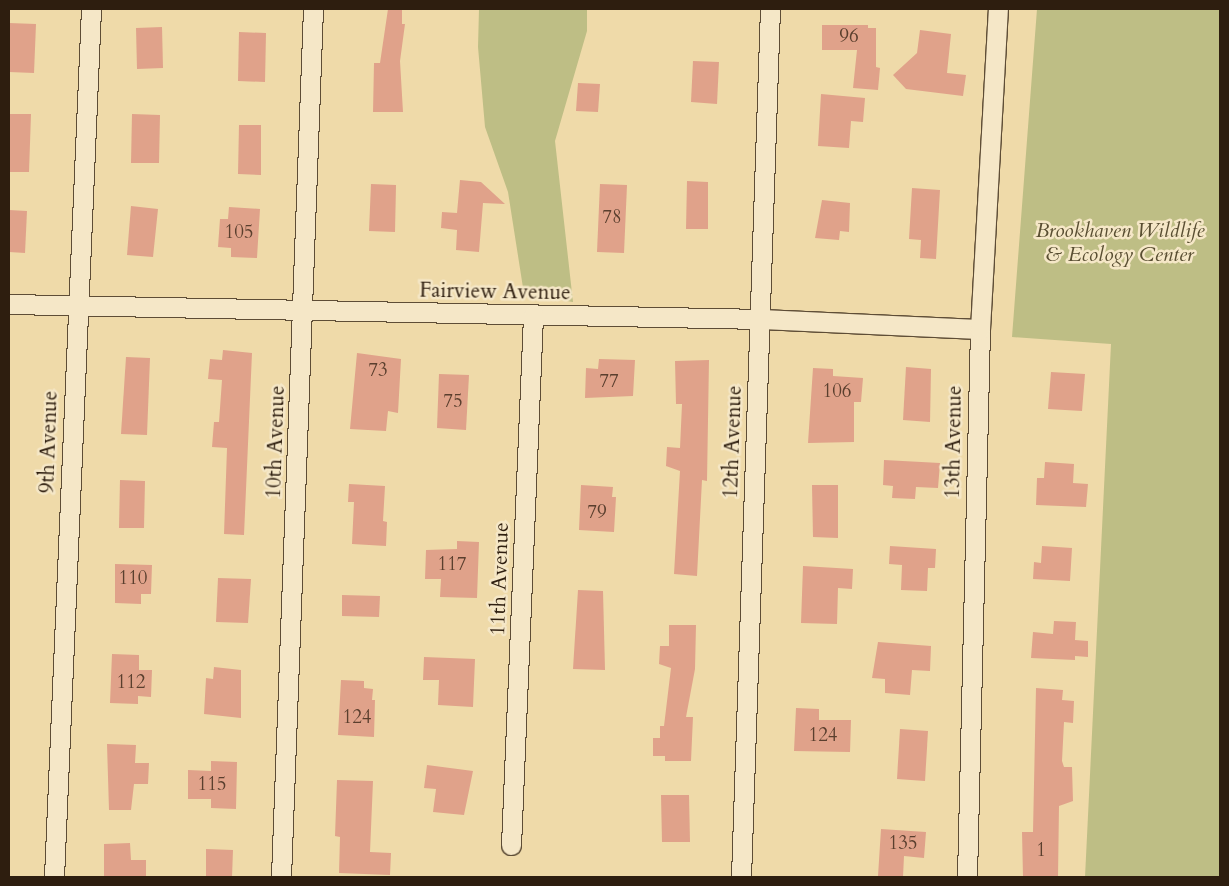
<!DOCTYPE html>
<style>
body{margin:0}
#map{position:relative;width:1229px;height:886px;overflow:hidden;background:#efdaa9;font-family:Cardo,serif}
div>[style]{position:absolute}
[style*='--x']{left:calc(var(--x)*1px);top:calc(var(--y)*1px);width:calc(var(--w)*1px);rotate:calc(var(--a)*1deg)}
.green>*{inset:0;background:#bebe85}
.building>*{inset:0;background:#e0a28a}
.roads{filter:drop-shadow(1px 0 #5e4d36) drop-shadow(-1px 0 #5e4d36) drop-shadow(0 1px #5e4d36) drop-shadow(0 -1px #5e4d36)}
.minor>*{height:19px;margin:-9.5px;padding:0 9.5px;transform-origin:9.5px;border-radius:9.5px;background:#f5e7c7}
span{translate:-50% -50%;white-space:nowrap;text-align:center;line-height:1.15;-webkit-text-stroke:5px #f5e7c7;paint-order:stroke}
.number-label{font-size:19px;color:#5a3f2e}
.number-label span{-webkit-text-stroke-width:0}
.park-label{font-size:21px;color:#594e32;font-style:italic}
.street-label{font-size:21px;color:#2e1e0f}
.frame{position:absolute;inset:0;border:10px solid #2e1e0f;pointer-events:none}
</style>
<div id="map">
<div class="green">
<div style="clip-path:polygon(479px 9px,587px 9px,587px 31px,555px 141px,573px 302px,524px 294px,508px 192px,485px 127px,478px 47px)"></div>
<div style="clip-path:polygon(1037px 9px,1220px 9px,1220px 877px,1085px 877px,1111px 344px,1012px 337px)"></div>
</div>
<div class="building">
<div style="clip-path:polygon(388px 9px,402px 9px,402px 24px,405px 24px,400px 61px,403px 112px,373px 112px,374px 63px,380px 63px)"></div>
<div style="clip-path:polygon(9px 23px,36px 24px,34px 73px,9px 72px)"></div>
<div style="clip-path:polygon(822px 25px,868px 25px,868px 28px,876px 28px,876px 67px,880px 68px,878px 90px,853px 88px,857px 50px,822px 50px)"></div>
<div style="clip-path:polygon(162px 27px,163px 68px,137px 69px,136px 28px)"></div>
<div style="clip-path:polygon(920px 30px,951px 34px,947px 73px,966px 75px,963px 96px,906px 89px,893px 75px,917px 53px)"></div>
<div style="clip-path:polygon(239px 32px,266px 33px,265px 82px,238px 81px)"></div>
<div style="clip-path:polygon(693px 61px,719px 62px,717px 104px,691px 102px)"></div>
<div style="clip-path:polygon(578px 83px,600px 84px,598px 112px,576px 111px)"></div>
<div style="clip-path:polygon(821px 94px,865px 98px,863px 122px,851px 121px,849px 148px,818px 146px)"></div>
<div style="clip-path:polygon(9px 114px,31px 114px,29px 172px,9px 172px)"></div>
<div style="clip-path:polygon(132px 114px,160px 115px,159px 163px,131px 163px)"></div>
<div style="clip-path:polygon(239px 125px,261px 125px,261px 175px,238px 174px)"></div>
<div style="clip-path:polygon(460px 180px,481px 182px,505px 204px,483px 203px,479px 252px,456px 250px,457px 230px,441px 228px,442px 212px,457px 213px)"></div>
<div style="clip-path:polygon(687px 181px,708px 182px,708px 229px,686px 229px)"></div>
<div style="clip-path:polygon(371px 184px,396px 185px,395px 232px,369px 231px)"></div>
<div style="clip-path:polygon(600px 184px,627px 185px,624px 253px,597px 252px)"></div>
<div style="clip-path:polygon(912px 188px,940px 190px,936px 259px,920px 258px,921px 240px,909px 239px)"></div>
<div style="clip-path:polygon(822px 200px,850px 203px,849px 232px,840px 231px,839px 240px,815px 238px)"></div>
<div style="clip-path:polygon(131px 206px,158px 209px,153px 257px,127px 255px)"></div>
<div style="clip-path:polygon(229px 207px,260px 209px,257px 258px,231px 257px,231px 248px,218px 247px,220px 219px,228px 219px)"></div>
<div style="clip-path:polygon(9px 210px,27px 211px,25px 253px,9px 252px)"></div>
<div style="clip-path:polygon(223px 350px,252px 353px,244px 535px,224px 534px,227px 448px,212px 447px,214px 422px,219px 422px,222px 380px,208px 379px,210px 359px,222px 360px)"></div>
<div style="clip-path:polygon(357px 353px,401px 359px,398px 413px,388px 411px,386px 431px,350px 429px)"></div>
<div style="clip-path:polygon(126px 357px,150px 358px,147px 435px,121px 434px)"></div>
<div style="clip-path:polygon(599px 359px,635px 360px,633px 396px,585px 398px,586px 368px,598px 369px)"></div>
<div style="clip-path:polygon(709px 360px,707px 481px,702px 480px,697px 576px,674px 574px,680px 471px,666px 466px,667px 447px,680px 448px,682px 404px,676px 404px,675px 361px)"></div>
<div style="clip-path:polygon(906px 367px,931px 369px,930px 422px,903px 420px)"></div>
<div style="clip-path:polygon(813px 368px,833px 369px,833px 376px,863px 378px,861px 402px,854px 402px,854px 442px,808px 443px)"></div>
<div style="clip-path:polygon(1051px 372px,1085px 374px,1082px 411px,1048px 409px)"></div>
<div style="clip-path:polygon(439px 374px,469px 375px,466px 430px,437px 428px)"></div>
<div style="clip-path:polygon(884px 460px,940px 463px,938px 488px,916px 487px,915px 499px,892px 498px,893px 486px,883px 485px)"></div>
<div style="clip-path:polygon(1045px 462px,1074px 464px,1073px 483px,1088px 484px,1086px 507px,1036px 505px,1037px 478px,1044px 478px)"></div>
<div style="clip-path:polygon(120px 480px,145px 481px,144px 528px,119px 528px)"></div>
<div style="clip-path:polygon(349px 484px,385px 486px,383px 521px,387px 522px,386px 546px,352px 544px,354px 502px,348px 502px)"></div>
<div style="clip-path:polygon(581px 485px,613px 487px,612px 497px,616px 497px,614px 532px,579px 530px)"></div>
<div style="clip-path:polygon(812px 485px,838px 485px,838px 538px,813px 537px)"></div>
<div style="clip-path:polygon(457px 541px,479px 542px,477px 598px,440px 597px,441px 579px,425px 579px,426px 550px,457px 549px)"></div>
<div style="clip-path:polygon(890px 546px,936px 549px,935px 568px,928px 568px,927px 591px,901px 590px,902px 565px,889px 564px)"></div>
<div style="clip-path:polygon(1042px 546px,1072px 548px,1070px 581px,1033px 579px,1034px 562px,1041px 563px)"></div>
<div style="clip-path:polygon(115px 564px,152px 565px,151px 594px,141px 594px,141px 604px,115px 603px)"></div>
<div style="clip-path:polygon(803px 566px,853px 569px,852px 589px,838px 588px,837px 624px,801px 623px)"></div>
<div style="clip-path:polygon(218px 578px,251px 579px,248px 623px,216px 622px)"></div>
<div style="clip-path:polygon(578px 590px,603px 591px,605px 670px,573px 669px)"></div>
<div style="clip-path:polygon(342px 595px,380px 596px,379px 617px,342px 616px)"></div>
<div style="clip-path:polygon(1054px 621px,1076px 622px,1075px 640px,1088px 641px,1088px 657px,1075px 656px,1075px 660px,1031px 658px,1033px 632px,1053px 634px)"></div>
<div style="clip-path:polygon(669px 625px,696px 625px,695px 669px,686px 717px,693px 717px,691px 761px,665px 761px,665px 756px,653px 756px,653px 738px,660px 738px,660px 726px,664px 726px,671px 668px,659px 664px,660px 646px,669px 646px)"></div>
<div style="clip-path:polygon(878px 642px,931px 646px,930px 671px,912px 670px,910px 695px,885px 693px,885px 679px,872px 678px)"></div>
<div style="clip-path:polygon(112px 654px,139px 655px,139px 670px,152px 670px,151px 697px,138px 696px,138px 704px,110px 703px)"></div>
<div style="clip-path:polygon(424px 657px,475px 659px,473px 707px,438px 705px,439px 680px,423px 680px)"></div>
<div style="clip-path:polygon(214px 667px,241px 670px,241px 718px,204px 714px,206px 678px,213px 679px)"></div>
<div style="clip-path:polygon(341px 680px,364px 681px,364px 688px,373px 689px,372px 700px,375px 700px,374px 737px,338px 735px)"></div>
<div style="clip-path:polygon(1036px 688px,1063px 690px,1062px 700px,1074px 701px,1073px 723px,1064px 722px,1062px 761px,1064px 767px,1072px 767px,1073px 801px,1059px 806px,1058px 877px,1023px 877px,1022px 832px,1033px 832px)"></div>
<div style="clip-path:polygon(796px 708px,819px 709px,819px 720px,851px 720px,850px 752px,794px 751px)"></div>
<div style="clip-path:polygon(900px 729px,928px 731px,925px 781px,897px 779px)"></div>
<div style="clip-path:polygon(107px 744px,136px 745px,135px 763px,149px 763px,148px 784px,134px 784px,131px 810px,109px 810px)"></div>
<div style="clip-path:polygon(211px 761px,237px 762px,236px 809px,211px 808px,211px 799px,188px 799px,188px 770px,211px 771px)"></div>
<div style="clip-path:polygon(427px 765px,473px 771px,464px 815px,433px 812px,436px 789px,424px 788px)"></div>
<div style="clip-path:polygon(337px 780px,373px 781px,370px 852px,391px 853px,390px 875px,339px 873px,340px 837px,335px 836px)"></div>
<div style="clip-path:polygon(661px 795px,689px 795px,690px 842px,662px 842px)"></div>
<div style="clip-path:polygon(881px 829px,926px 832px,924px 858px,904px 856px,903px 877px,878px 876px)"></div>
<div style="clip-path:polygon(130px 843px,131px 860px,146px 860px,146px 877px,104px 877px,104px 844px)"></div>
<div style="clip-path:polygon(206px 849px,233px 850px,232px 877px,206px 877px)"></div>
</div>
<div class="roads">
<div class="minor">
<div style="--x:9;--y:304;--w:751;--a:1.14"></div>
<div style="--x:760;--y:319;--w:220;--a:2.6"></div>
<div style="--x:511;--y:845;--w:530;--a:-87.62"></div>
<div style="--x:54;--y:877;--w:869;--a:-87.56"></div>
<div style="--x:281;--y:877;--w:869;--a:-87.89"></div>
<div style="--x:741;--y:877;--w:868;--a:-88.09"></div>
<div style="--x:967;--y:877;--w:548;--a:-88.64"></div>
<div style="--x:980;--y:329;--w:321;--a:-86.8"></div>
</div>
</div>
<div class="number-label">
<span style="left:849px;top:37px">96</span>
<span style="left:612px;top:218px">78</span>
<span style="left:239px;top:233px">105</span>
<span style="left:378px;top:371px">73</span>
<span style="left:609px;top:382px">77</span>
<span style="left:837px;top:392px">106</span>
<span style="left:453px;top:402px">75</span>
<span style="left:597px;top:513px">79</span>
<span style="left:452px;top:565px">117</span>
<span style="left:133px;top:579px">110</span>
<span style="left:131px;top:683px">112</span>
<span style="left:357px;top:718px">124</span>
<span style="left:823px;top:736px">124</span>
<span style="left:212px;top:785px">115</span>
<span style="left:903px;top:844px">135</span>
<span style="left:1041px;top:851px">1</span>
</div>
<div class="park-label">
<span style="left:1120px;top:243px">Brookhaven Wildlife<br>&amp; Ecology Center</span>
</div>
<div class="street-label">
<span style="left:495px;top:292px;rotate:1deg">Fairview Avenue</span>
<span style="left:49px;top:442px;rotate:-88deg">9th Avenue</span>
<span style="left:276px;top:442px;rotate:-88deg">10th Avenue</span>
<span style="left:733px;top:442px;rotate:-88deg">12th Avenue</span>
<span style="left:954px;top:442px;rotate:-89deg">13th Avenue</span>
<span style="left:500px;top:579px;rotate:-88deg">11th Avenue</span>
</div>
<div class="frame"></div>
</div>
